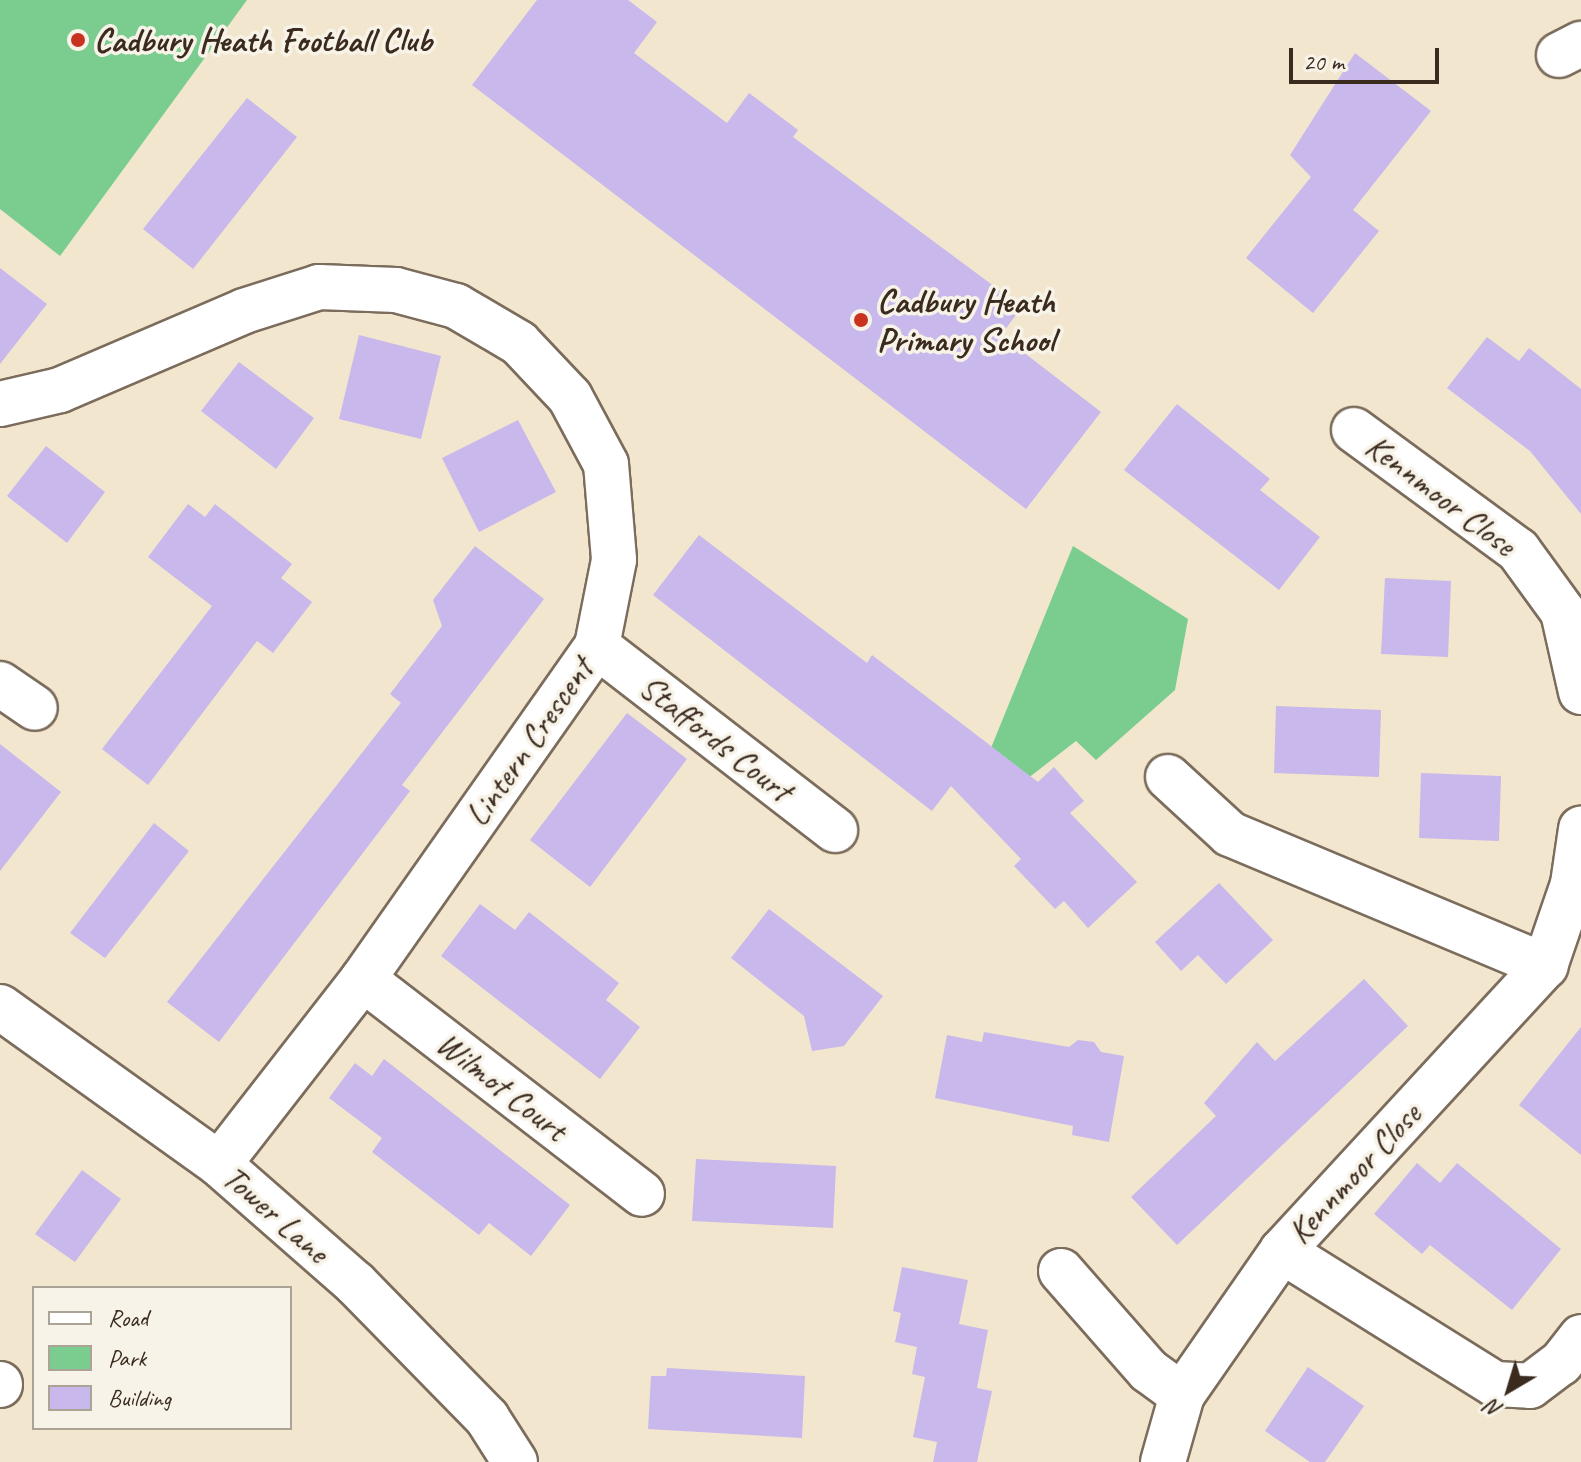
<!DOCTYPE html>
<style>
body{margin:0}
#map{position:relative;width:1581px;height:1462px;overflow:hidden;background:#f3e6ce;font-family:Caveat,sans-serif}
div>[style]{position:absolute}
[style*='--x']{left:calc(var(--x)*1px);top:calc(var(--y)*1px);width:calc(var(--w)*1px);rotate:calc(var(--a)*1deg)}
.green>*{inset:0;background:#7acd8f}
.building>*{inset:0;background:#c8b8eb}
.roads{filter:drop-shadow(2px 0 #7b6c5c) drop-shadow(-2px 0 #7b6c5c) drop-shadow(0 2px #7b6c5c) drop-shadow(0 -2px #7b6c5c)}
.minor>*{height:44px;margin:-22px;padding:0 22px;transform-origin:22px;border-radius:22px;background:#fff}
.tertiary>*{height:44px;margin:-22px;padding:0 22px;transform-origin:22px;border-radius:22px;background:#fff}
.dots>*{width:22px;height:22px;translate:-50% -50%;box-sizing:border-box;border:4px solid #f7f3e8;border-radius:50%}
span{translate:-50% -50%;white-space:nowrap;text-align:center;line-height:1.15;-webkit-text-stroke:7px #f7f3e8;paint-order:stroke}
.poi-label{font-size:34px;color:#3b2a1e;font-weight:700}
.left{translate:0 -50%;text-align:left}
.street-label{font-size:34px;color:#3b2a1e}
.legend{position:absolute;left:32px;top:1286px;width:260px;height:144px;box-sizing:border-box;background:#f7f3e8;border:2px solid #aca397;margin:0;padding:10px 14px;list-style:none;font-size:24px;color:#3b2a1e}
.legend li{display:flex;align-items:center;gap:16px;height:40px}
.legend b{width:40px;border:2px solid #aca397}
.north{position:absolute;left:1469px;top:1350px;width:80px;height:80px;-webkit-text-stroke:6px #f7f3e8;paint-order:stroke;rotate:218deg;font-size:22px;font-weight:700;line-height:32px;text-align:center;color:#3b2a1e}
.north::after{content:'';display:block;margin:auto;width:28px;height:36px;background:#3b2a1e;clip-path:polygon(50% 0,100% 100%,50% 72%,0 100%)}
.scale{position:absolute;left:1289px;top:48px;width:150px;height:36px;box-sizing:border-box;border:4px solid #3b2a1e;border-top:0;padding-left:10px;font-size:24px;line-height:28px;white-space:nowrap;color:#3b2a1e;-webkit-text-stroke:6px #f7f3e8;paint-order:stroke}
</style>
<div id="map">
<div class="green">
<div style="clip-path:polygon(0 0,247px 0,60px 256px,0 209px)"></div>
<div style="clip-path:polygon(1073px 546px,1188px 619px,1175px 690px,1096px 760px,1076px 741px,1001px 799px,978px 780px)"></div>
</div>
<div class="building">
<div style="clip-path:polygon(537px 0,628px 0,657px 22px,634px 53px,727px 123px,749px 93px,798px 130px,793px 137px,1022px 307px,1001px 335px,1101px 412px,1026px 509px,472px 85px)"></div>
<div style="clip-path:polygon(1355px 53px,1431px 111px,1353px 210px,1379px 231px,1313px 313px,1246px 258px,1311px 177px,1290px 155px)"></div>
<div style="clip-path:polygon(247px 98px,297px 137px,193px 269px,143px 229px)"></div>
<div style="clip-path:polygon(0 268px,47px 304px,0 364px)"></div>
<div style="clip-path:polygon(359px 335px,441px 356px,421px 439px,339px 419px)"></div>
<div style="clip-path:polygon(1487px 337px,1519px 361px,1529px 348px,1581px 389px,1581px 514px,1530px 451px,1447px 388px)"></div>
<div style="clip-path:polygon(239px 362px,314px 418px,276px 469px,201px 411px)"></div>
<div style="clip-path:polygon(1177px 404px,1270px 479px,1260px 490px,1320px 537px,1279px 590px,1124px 470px)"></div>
<div style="clip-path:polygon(518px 420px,556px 492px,479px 532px,442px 458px)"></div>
<div style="clip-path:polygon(46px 446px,105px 492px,67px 543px,7px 496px)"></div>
<div style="clip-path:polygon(188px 504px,205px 517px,215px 504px,292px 564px,281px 578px,312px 602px,273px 653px,257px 641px,148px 785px,102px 749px,212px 606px,148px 557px)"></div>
<div style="clip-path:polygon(699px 535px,867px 663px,872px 655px,1038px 782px,1054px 767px,1084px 801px,1070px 813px,1137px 882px,1088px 928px,1064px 901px,1055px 909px,1014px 866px,1021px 859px,951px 786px,932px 811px,653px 595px)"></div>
<div style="clip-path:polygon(475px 546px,544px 599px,402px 785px,410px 791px,219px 1042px,167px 1002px,401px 703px,390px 694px,442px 626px,433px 600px)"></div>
<div style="clip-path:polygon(1385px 578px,1451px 581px,1448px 657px,1381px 654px)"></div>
<div style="clip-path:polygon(1276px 706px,1381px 710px,1379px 777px,1274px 773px)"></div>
<div style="clip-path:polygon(627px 713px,687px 759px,590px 887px,530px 840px)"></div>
<div style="clip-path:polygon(0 744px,61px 792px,0 871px)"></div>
<div style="clip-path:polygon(1421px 773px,1501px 776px,1499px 841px,1419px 838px)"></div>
<div style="clip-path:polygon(154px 823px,189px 851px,105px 958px,70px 933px)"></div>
<div style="clip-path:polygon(1219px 883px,1273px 940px,1226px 984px,1198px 955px,1181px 971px,1155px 942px)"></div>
<div style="clip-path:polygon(480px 904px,515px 930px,529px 912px,619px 983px,606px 1000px,640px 1027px,600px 1079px,441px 956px)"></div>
<div style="clip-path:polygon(769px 909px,883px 996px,844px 1046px,812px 1051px,804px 1016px,731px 958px)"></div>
<div style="clip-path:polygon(1364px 979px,1408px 1026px,1177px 1245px,1131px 1197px,1216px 1116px,1204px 1103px,1257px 1042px,1275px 1061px)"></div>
<div style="clip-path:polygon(1581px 1027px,1581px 1155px,1519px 1105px)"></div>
<div style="clip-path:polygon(984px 1032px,1069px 1047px,1078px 1040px,1094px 1042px,1101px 1052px,1124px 1056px,1109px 1142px,1072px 1135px,1073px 1126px,935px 1098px,947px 1035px,982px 1042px)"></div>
<div style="clip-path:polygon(384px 1059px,570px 1205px,531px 1256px,489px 1223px,479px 1235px,372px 1152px,382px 1138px,329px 1098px,355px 1063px,372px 1076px)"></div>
<div style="clip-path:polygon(696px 1159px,836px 1166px,833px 1228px,692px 1221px)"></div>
<div style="clip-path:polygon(1417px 1163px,1440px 1183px,1457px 1163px,1561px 1249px,1512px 1310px,1430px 1245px,1422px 1254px,1374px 1214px)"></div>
<div style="clip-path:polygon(82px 1170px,121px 1199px,75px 1262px,35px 1234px)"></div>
<div style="clip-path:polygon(902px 1267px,968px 1280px,959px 1324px,988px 1330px,977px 1388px,992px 1391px,977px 1462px,933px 1462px,937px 1442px,913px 1437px,925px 1377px,912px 1374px,917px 1347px,895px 1342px,901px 1313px,893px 1311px)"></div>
<div style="clip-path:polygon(1308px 1367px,1364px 1406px,1325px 1462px,1310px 1462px,1265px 1431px)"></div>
<div style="clip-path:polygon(667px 1368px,805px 1376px,802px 1438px,648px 1429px,651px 1376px,666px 1376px)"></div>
</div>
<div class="roads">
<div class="minor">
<div style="--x:1559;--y:55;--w:25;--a:-27"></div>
<div style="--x:0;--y:404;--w:62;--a:-13.1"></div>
<div style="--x:60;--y:390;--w:200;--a:-23.2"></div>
<div style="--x:244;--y:311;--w:79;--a:-17.7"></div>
<div style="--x:319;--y:287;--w:77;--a:2.2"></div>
<div style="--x:396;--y:290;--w:62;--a:14.9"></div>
<div style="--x:456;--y:306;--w:73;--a:30.4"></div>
<div style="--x:519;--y:343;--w:74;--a:46.6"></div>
<div style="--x:570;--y:397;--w:76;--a:61.8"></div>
<div style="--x:606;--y:464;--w:96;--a:85.2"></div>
<div style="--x:614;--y:560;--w:88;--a:101.2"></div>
<div style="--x:597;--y:646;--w:407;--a:125.1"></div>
<div style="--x:363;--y:979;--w:234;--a:127.9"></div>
<div style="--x:1354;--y:430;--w:203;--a:36.2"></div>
<div style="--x:1518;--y:550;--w:77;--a:54"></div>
<div style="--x:1563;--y:612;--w:82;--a:77.3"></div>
<div style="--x:597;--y:646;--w:301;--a:37.7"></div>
<div style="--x:0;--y:684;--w:42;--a:34.4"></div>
<div style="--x:1168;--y:777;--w:84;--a:42.6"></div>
<div style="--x:1230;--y:834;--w:342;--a:22.7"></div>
<div style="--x:363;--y:979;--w:352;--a:37.6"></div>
<div style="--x:1282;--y:1251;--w:251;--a:32"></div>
<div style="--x:1495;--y:1384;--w:35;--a:3"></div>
<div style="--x:1530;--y:1386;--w:39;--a:-37"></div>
<div style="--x:1561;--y:1363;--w:33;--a:-52"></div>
<div style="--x:1061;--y:1271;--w:133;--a:48.7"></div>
<div style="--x:1149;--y:1371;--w:41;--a:36"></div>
<div style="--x:0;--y:1384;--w:1;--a:90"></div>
<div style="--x:1163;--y:1462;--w:70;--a:-74.2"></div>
<div style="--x:1182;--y:1395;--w:175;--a:-55.2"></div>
<div style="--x:1282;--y:1251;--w:388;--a:-47.3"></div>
<div style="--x:1545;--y:966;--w:87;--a:-71.1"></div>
<div style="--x:1573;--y:884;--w:56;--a:-81.7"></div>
</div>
<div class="tertiary">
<div style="--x:0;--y:1007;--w:269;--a:35.6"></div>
<div style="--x:219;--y:1164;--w:181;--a:41.2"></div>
<div style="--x:355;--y:1283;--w:189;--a:45.6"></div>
<div style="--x:487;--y:1418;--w:52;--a:57.5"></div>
</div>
</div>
<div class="dots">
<div style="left:78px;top:40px;background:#c8321e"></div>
<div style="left:861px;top:320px;background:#c8321e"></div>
</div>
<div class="poi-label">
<span class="left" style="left:94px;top:40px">Cadbury Heath Football Club</span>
<span class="left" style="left:877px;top:320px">Cadbury Heath<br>Primary School</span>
</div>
<div class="street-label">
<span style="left:1441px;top:495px;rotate:37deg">Kennmoor Close</span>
<span style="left:716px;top:738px;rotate:38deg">Staffords Court</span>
<span style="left:529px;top:742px;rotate:-55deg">Lintern Crescent</span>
<span style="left:502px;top:1086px;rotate:38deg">Wilmot Court</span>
<span style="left:1354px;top:1173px;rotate:-47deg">Kennmoor Close</span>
<span style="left:276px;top:1214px;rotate:41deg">Tower Lane</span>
</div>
<ul class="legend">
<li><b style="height:10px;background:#fff"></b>Road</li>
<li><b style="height:22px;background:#7acd8f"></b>Park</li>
<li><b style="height:22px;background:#c8b8eb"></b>Building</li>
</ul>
<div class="north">N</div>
<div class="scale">20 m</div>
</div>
